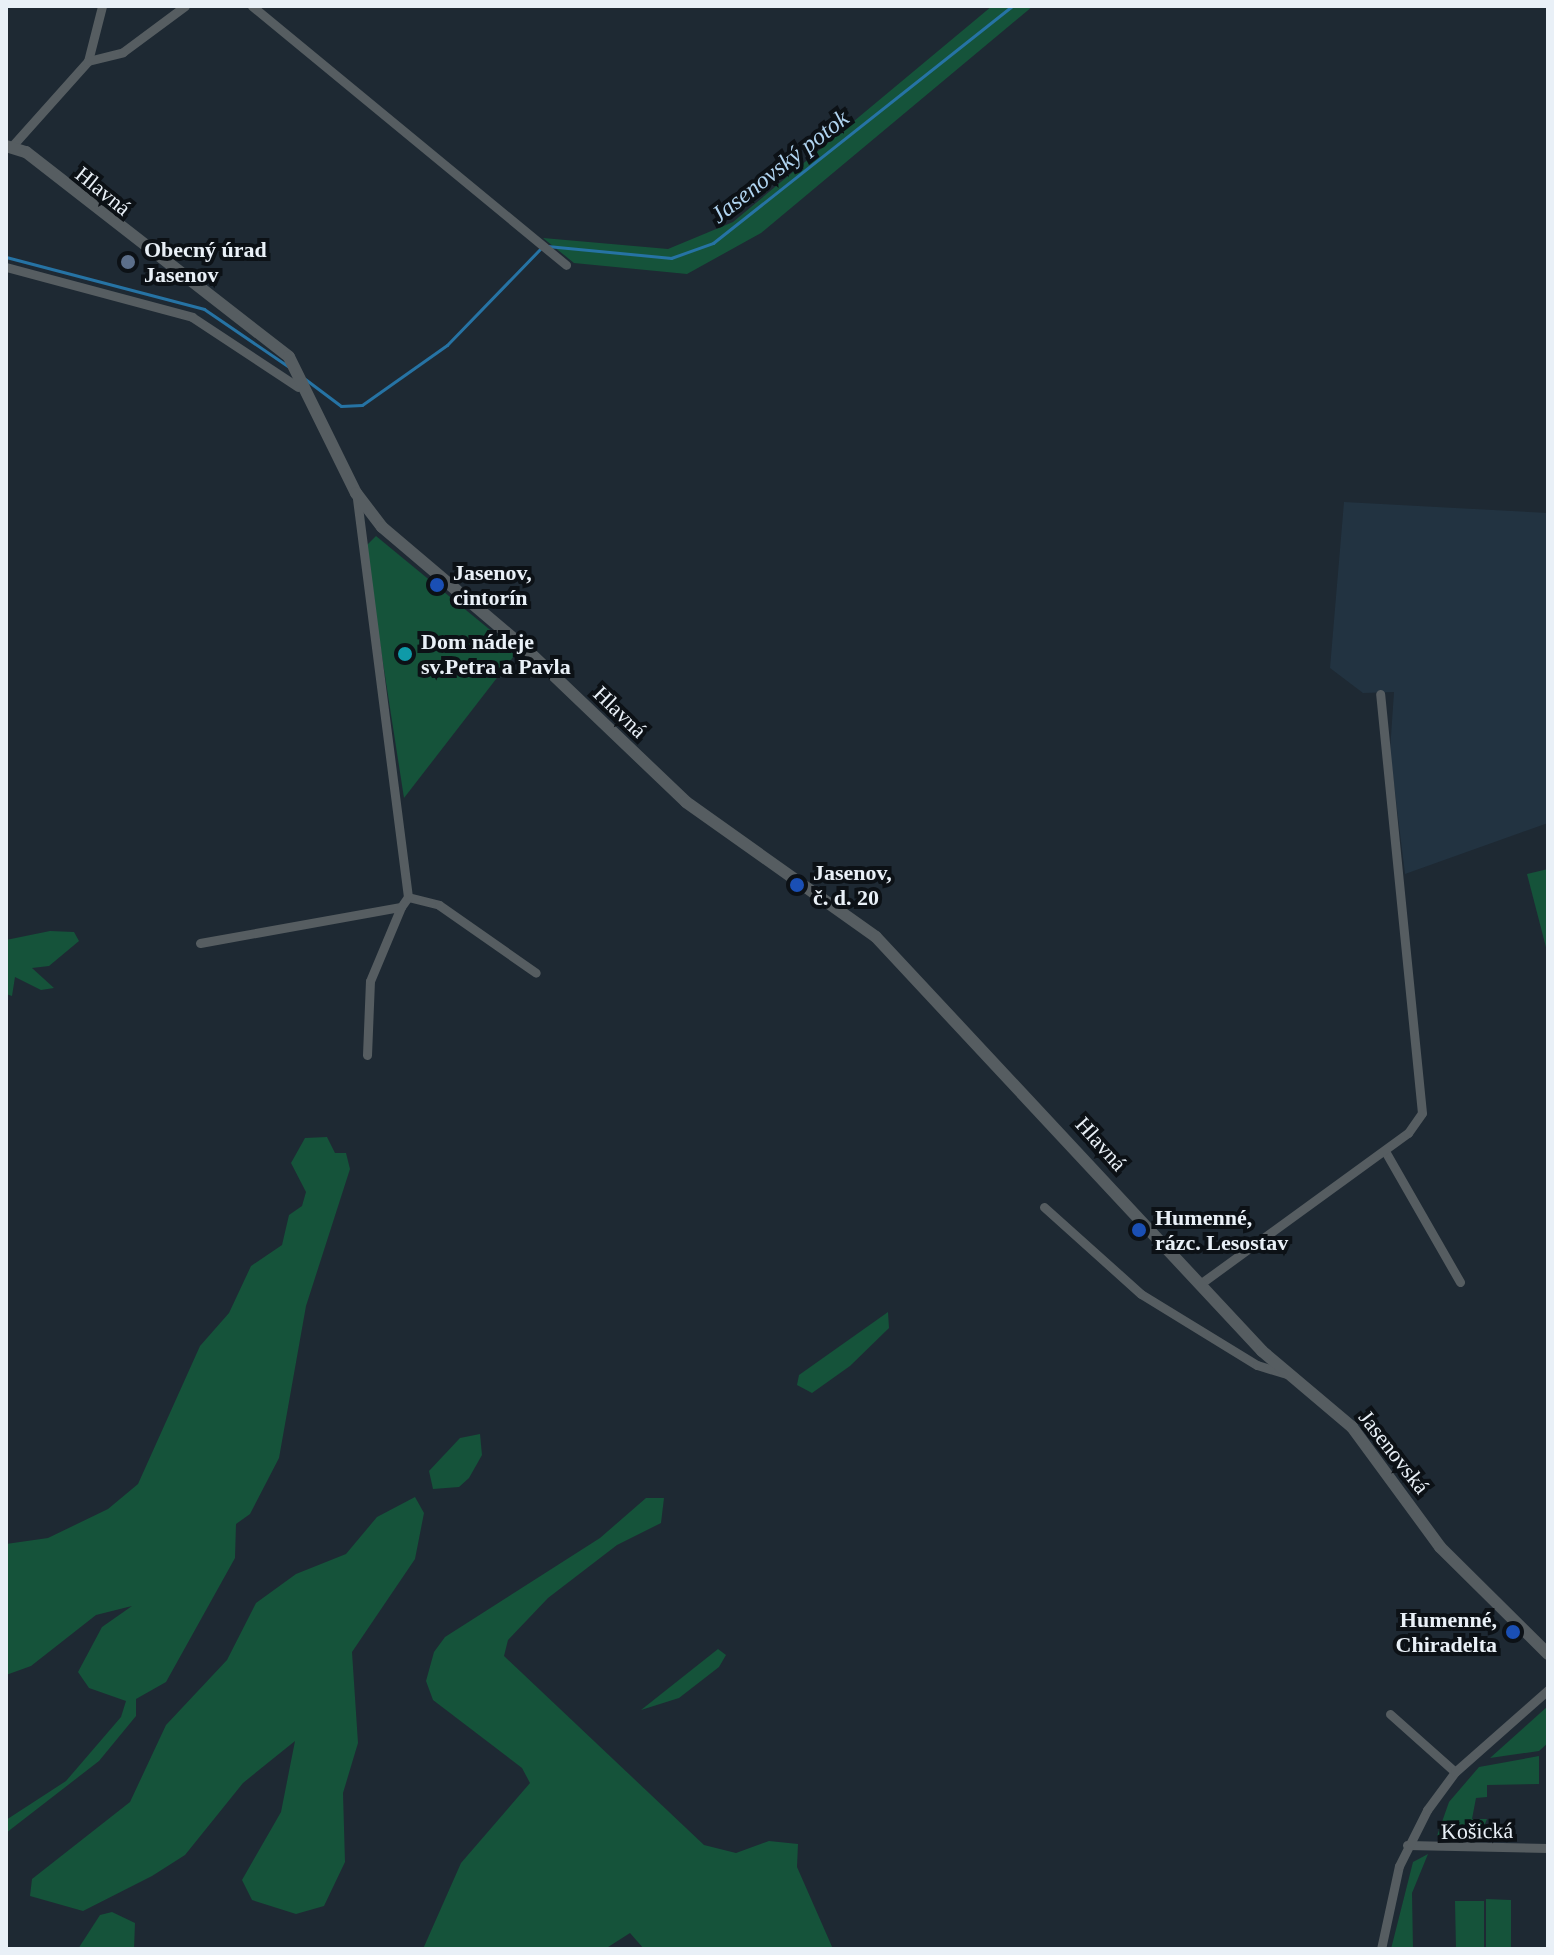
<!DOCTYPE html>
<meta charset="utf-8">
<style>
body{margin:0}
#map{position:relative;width:1554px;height:1955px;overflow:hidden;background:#1e2933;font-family:"Times New Roman",serif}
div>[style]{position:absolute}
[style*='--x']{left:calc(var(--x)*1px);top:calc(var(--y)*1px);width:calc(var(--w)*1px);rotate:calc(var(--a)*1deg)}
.built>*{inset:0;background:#223341}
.green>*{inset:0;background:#15533a}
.stream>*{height:3px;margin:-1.5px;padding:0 1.5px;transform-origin:1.5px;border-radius:1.5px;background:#2673a4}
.minor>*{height:9px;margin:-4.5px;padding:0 4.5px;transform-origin:4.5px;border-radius:4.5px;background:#565d61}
.tertiary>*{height:12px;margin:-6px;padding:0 6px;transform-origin:6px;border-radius:6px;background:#565d61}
.dots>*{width:22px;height:22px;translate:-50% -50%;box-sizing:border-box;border:4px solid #0c1116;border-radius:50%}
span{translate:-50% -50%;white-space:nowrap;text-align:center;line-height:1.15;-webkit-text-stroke:8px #0c1116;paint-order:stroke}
.street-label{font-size:22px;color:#e9f0f7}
.poi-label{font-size:22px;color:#e9f0f7;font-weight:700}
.left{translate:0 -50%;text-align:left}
.right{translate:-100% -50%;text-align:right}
.water-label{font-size:24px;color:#b0d4f0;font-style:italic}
.frame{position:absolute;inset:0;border:8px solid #e9f0f7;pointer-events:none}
</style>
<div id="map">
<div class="built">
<div style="clip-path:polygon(1344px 502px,1548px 513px,1548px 823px,1405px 874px,1390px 751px,1394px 692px,1363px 693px,1330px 668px)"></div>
</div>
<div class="green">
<div style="clip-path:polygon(992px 6px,1033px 6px,761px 233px,687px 274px,574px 263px,543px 238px,668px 249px,733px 222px)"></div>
<div style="clip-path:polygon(376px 536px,517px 652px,404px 798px,365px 547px)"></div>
<div style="clip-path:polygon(1548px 869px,1548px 955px,1527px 874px)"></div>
<div style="clip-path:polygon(50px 931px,74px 932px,79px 941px,49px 966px,32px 968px,54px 988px,41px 990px,15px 977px,12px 996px,6px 994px,6px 940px)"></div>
<div style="clip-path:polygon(327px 1137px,335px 1153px,346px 1153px,350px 1169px,306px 1306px,279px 1458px,250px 1514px,236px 1524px,235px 1558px,166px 1682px,136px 1699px,136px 1716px,99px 1761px,6px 1833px,6px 1820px,66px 1781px,121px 1717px,126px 1701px,89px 1688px,78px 1672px,102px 1627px,132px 1606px,96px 1615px,31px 1666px,6px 1675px,6px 1544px,48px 1538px,108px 1509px,138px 1484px,200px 1346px,229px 1313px,251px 1266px,282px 1245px,289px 1215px,302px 1206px,306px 1192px,291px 1163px,305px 1138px)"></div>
<div style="clip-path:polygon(888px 1312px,889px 1328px,850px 1366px,812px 1393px,797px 1385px,799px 1375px)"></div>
<div style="clip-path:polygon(480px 1434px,482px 1455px,469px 1478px,459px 1487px,433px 1489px,429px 1471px,460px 1438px)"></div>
<div style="clip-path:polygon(415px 1497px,424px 1513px,415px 1559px,352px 1652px,358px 1743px,343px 1793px,345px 1862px,324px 1906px,296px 1914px,252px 1900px,242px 1880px,281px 1812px,295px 1741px,243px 1783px,185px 1855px,152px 1876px,83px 1911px,30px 1896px,32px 1879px,130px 1802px,166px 1725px,227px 1660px,256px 1603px,296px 1574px,346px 1554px,377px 1517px)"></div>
<div style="clip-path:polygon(646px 1498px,664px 1498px,661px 1523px,617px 1545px,548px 1598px,508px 1640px,504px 1656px,704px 1845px,736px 1853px,769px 1841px,798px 1844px,797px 1867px,833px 1949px,644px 1949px,630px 1933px,605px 1949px,423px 1949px,461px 1863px,530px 1783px,522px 1768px,433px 1700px,426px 1681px,434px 1652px,445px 1637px,600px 1538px)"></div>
<div style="clip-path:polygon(718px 1649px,726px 1655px,719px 1667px,679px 1698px,641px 1710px)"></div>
<div style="clip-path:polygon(1548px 1706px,1548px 1743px,1539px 1751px,1490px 1758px)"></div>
<div style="clip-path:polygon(1539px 1756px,1539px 1784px,1487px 1785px,1487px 1797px,1476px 1798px,1472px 1819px,1487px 1819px,1480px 1836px,1471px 1826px,1465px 1836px,1437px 1836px,1449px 1802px,1479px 1767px)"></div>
<div style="clip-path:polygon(1428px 1854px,1412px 1893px,1413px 1949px,1391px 1949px,1413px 1862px)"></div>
<div style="clip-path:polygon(1486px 1899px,1511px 1900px,1511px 1949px,1486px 1949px)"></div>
<div style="clip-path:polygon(1455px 1901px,1484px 1901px,1484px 1949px,1456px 1949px)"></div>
<div style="clip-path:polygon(112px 1912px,135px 1923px,134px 1949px,78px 1949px,100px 1915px)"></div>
</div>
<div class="stream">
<div style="--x:547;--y:246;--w:125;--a:5.5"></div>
<div style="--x:671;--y:258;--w:45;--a:-19.7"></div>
<div style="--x:713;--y:243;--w:382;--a:-38.4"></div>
<div style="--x:6;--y:257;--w:205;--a:14.7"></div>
<div style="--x:204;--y:309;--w:103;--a:34.3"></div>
<div style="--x:305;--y:379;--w:45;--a:36.9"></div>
<div style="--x:341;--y:406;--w:21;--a:-3"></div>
<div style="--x:362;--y:405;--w:104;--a:-35.2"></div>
<div style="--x:447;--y:345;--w:134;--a:-45.9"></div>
</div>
<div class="minor">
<div style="--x:252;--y:6;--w:407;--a:39.5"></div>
<div style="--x:88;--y:61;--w:57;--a:-75.7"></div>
<div style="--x:13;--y:145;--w:113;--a:-48.2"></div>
<div style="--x:88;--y:61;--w:36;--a:-14"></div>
<div style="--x:123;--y:52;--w:77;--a:-36.6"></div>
<div style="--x:6;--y:267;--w:193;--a:15"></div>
<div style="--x:192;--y:317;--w:127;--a:33.4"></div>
<div style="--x:408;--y:897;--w:32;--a:14"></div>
<div style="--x:439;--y:905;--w:118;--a:35"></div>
<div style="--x:200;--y:943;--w:204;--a:-10.2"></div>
<div style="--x:401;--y:907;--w:12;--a:-55"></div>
<div style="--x:408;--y:897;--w:407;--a:-97.3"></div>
<div style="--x:367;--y:1055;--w:74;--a:-87.7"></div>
<div style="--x:370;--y:981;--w:80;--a:-67.3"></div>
<div style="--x:1385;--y:1151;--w:151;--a:60.2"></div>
<div style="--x:1044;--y:1207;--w:130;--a:41.9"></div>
<div style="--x:1141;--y:1294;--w:136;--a:31.5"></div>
<div style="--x:1257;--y:1365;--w:30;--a:17"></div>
<div style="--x:1200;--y:1284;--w:257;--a:-36"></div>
<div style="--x:1408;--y:1133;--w:24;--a:-55"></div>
<div style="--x:1422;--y:1113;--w:421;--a:-95.7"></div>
<div style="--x:1390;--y:1714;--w:87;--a:41.7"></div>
<div style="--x:1407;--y:1845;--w:141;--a:1.2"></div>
<div style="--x:1381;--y:1949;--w:85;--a:-77.8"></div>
<div style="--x:1399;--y:1866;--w:63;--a:-63.4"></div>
<div style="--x:1427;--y:1810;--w:47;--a:-53.6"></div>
<div style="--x:1455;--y:1772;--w:124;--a:-41.4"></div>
</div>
<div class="tertiary">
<div style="--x:6;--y:146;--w:21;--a:17"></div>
<div style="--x:26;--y:152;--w:333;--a:37.9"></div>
<div style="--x:289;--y:357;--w:152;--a:63.8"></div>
<div style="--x:356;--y:493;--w:43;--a:52.6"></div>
<div style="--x:382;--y:527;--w:189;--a:40.3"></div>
<div style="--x:526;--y:649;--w:221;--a:43.7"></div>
<div style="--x:686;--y:802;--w:233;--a:35.4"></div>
<div style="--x:876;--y:937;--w:566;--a:47"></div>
<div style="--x:1262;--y:1351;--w:118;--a:40.2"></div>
<div style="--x:1352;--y:1427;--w:149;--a:53.7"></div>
<div style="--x:1440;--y:1547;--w:152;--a:44.7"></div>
</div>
<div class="dots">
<div style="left:128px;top:262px;background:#5c6f8a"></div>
<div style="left:437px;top:585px;background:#1a4fb4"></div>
<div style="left:405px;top:654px;background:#0f9aa8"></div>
<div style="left:797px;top:885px;background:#1a4fb4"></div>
<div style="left:1139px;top:1230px;background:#1a4fb4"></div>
<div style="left:1513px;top:1632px;background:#1a4fb4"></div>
</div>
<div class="street-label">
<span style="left:103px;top:191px;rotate:39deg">Hlavná</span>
<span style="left:620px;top:712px;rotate:44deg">Hlavná</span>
<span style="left:1101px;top:1144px;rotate:48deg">Hlavná</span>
<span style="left:1394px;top:1452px;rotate:52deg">Jasenovská</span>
<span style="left:1477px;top:1831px;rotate:-1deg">Košická</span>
</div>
<div class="poi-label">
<span class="left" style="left:144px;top:262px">Obecný úrad<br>Jasenov</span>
<span class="left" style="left:453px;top:585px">Jasenov,<br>cintorín</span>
<span class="left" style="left:421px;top:654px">Dom nádeje<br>sv.Petra a Pavla</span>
<span class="left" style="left:813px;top:885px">Jasenov,<br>č. d. 20</span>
<span class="left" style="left:1155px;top:1230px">Humenné,<br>rázc. Lesostav</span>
<span class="right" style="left:1497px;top:1632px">Humenné,<br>Chiradelta</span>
</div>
<div class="water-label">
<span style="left:780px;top:167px;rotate:-38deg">Jasenovský potok</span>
</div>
<div class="frame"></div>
</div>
